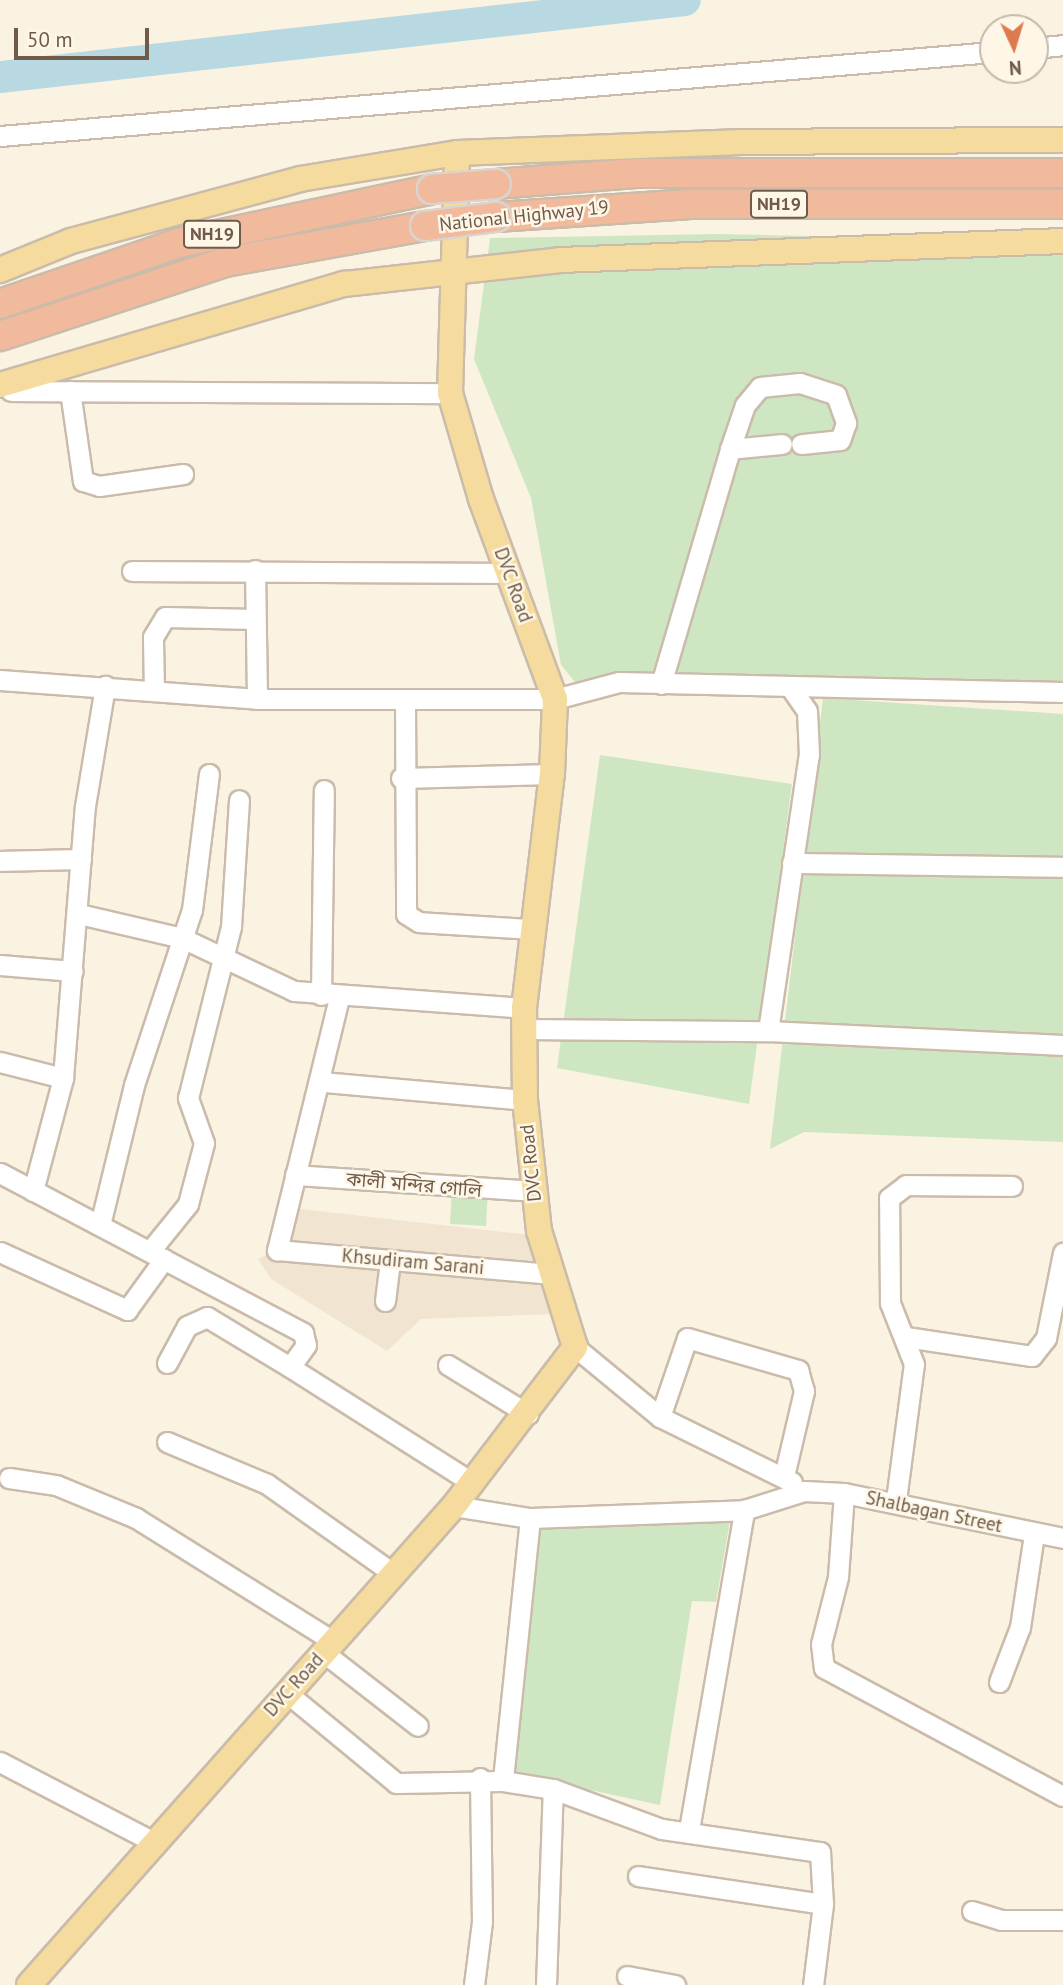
<!DOCTYPE html>
<meta charset="utf-8">
<style>
body{margin:0}
#map{position:relative;width:1063px;height:1985px;overflow:hidden;background:#faf3e2;font-family:"PT Sans","Noto Sans Bengali",sans-serif}
div>[style]{position:absolute}
[style*='--x']{left:calc(var(--x)*1px);top:calc(var(--y)*1px);width:calc(var(--w)*1px);rotate:calc(var(--a)*1deg)}
.residential>*{inset:0;background:#f1e5d1}
.green>*{inset:0;background:#cee7c2}
.river>*{height:32px;margin:-16px;padding:0 16px;transform-origin:16px;border-radius:16px;background:#b8d8e2}
.roads{filter:drop-shadow(2px 0 #cabbaa) drop-shadow(-2px 0 #cabbaa) drop-shadow(0 2px #cabbaa) drop-shadow(0 -2px #cabbaa)}
.minor>*{height:19px;margin:-9.5px;padding:0 9.5px;transform-origin:9.5px;border-radius:9.5px;background:#fff}
.major>*{height:24px;margin:-12px;padding:0 12px;transform-origin:12px;border-radius:12px;background:#f5dc9e}
.highway>*{height:28px;margin:-14px;padding:0 14px;transform-origin:14px;border-radius:14px;background:#f1ba9d}
.bridges{filter:drop-shadow(2px 0 #dad4d0) drop-shadow(-2px 0 #dad4d0) drop-shadow(0 2px #dad4d0) drop-shadow(0 -2px #dad4d0)}
.highway-bridge>*{height:28px;margin:-14px;padding:0 14px;transform-origin:14px;border-radius:14px;background:#f1ba9d}
span{translate:-50% -50%;white-space:nowrap;text-align:center;line-height:1.15;-webkit-text-stroke:5px #fef7e8;paint-order:stroke}
.shield-label span{padding:2px 5px;background:#fef7e8;border:2px solid;border-radius:5px;-webkit-text-stroke-width:0}
.shield-label{font-size:18px;color:#705b4a;font-weight:700}
.street-label{font-size:19px;color:#705b4a}
.north{position:absolute;left:979px;top:14px;width:70px;height:70px;box-sizing:border-box;background:#fef7e8;border:2px solid #c5b9a9;border-radius:50%;rotate:176deg;font-size:19px;font-weight:700;line-height:28px;text-align:center;color:#705b4a}
.north::after{content:'';display:block;margin:auto;width:24px;height:32px;background:#dd7b4f;clip-path:polygon(50% 0,100% 100%,50% 72%,0 100%)}
.scale{position:absolute;left:14px;top:28px;width:135px;height:32px;box-sizing:border-box;border:4px solid #705b4a;border-top:0;padding-left:9px;font-size:21px;line-height:24px;white-space:nowrap;color:#705b4a;-webkit-text-stroke:5px #fef7e8;paint-order:stroke}
</style>
<div id="map">
<div class="residential">
<div style="clip-path:polygon(292px 1208px,531px 1235px,557px 1314px,421px 1319px,387px 1351px,271px 1279px,258px 1259px,282px 1246px)"></div>
</div>
<div class="green">
<div style="clip-path:polygon(715px 234px,1063px 241px,1063px 686px,921px 679px,580px 688px,561px 665px,531px 498px,474px 359px,490px 238px)"></div>
<div style="clip-path:polygon(823px 698px,1063px 714px,1063px 1142px,804px 1132px,770px 1149px)"></div>
<div style="clip-path:polygon(600px 755px,792px 784px,749px 1104px,557px 1068px)"></div>
<div style="clip-path:polygon(452px 1189px,488px 1191px,486px 1226px,450px 1224px)"></div>
<div style="clip-path:polygon(730px 1521px,716px 1602px,692px 1601px,660px 1805px,511px 1773px,539px 1525px)"></div>
</div>
<div class="river">
<div style="--x:0;--y:77;--w:689;--a:-6.41"></div>
</div>
<div class="roads">
<div class="minor">
<div style="--x:1035;--y:48;--w:28;--a:-6"></div>
<div style="--x:0;--y:136;--w:997;--a:-4.84"></div>
<div style="--x:11;--y:391;--w:439;--a:0.3"></div>
<div style="--x:70;--y:391;--w:91;--a:81.8"></div>
<div style="--x:83;--y:481;--w:17;--a:17"></div>
<div style="--x:99;--y:486;--w:85;--a:-8.1"></div>
<div style="--x:730;--y:449;--w:52;--a:-5.5"></div>
<div style="--x:255;--y:570;--w:129;--a:89.1"></div>
<div style="--x:132;--y:571;--w:376;--a:0.3"></div>
<div style="--x:0;--y:680;--w:258;--a:4.2"></div>
<div style="--x:257;--y:699;--w:298;--a:0"></div>
<div style="--x:555;--y:699;--w:66;--a:-14.9"></div>
<div style="--x:619;--y:682;--w:444;--a:1.3"></div>
<div style="--x:661;--y:684;--w:245;--a:-73.6"></div>
<div style="--x:730;--y:449;--w:46;--a:-71.2"></div>
<div style="--x:745;--y:405;--w:23;--a:-50"></div>
<div style="--x:760;--y:387;--w:40;--a:-5.7"></div>
<div style="--x:800;--y:383;--w:38;--a:18"></div>
<div style="--x:836;--y:395;--w:30;--a:70"></div>
<div style="--x:846;--y:423;--w:18;--a:109"></div>
<div style="--x:840;--y:440;--w:39;--a:174"></div>
<div style="--x:154;--y:691;--w:54;--a:-91.1"></div>
<div style="--x:153;--y:637;--w:23;--a:-59"></div>
<div style="--x:165;--y:617;--w:90;--a:1.3"></div>
<div style="--x:405;--y:700;--w:214;--a:89.7"></div>
<div style="--x:406;--y:914;--w:15;--a:32"></div>
<div style="--x:419;--y:922;--w:112;--a:3.6"></div>
<div style="--x:401;--y:778;--w:151;--a:-1.5"></div>
<div style="--x:0;--y:861;--w:81;--a:-1.4"></div>
<div style="--x:792;--y:863;--w:271;--a:0.8"></div>
<div style="--x:79;--y:914;--w:106;--a:13.1"></div>
<div style="--x:182;--y:938;--w:124;--a:25.3"></div>
<div style="--x:294;--y:991;--w:231;--a:4.2"></div>
<div style="--x:0;--y:965;--w:73;--a:4.7"></div>
<div style="--x:321;--y:995;--w:205;--a:-89.2"></div>
<div style="--x:339;--y:998;--w:260;--a:103.8"></div>
<div style="--x:277;--y:1250;--w:274;--a:5"></div>
<div style="--x:524;--y:1029;--w:244;--a:0.5"></div>
<div style="--x:768;--y:1031;--w:295;--a:2.7"></div>
<div style="--x:768;--y:1031;--w:279;--a:-81.6"></div>
<div style="--x:809;--y:755;--w:44;--a:-92.6"></div>
<div style="--x:807;--y:711;--w:29;--a:-125"></div>
<div style="--x:0;--y:1062;--w:65;--a:14.3"></div>
<div style="--x:323;--y:1082;--w:203;--a:5.1"></div>
<div style="--x:0;--y:1173;--w:343;--a:27.8"></div>
<div style="--x:303;--y:1333;--w:12;--a:76"></div>
<div style="--x:306;--y:1345;--w:27;--a:126"></div>
<div style="--x:290;--y:1367;--w:217;--a:32.4"></div>
<div style="--x:295;--y:1175;--w:239;--a:3.8"></div>
<div style="--x:33;--y:1191;--w:117;--a:-75.1"></div>
<div style="--x:63;--y:1078;--w:273;--a:-85.4"></div>
<div style="--x:85;--y:806;--w:122;--a:-80.5"></div>
<div style="--x:100;--y:1225;--w:144;--a:-76.3"></div>
<div style="--x:134;--y:1085;--w:184;--a:-71.7"></div>
<div style="--x:192;--y:910;--w:137;--a:-82.9"></div>
<div style="--x:150;--y:1251;--w:60;--a:-51"></div>
<div style="--x:188;--y:1204;--w:63;--a:-75.3"></div>
<div style="--x:204;--y:1143;--w:48;--a:-109.6"></div>
<div style="--x:188;--y:1098;--w:176;--a:-75.9"></div>
<div style="--x:231;--y:927;--w:127;--a:-86.4"></div>
<div style="--x:0;--y:1252;--w:140;--a:24.5"></div>
<div style="--x:127;--y:1310;--w:63;--a:-54"></div>
<div style="--x:385;--y:1301;--w:40;--a:-82.9"></div>
<div style="--x:906;--y:1337;--w:127;--a:8.6"></div>
<div style="--x:1032;--y:1356;--w:23;--a:-52"></div>
<div style="--x:1046;--y:1338;--w:87;--a:-78.7"></div>
<div style="--x:575;--y:1347;--w:110;--a:39.5"></div>
<div style="--x:660;--y:1417;--w:147;--a:26.2"></div>
<div style="--x:167;--y:1363;--w:42;--a:-61.6"></div>
<div style="--x:187;--y:1326;--w:22;--a:-24"></div>
<div style="--x:207;--y:1317;--w:97;--a:31.1"></div>
<div style="--x:448;--y:1365;--w:94;--a:31.5"></div>
<div style="--x:660;--y:1417;--w:83;--a:-71.1"></div>
<div style="--x:687;--y:1338;--w:116;--a:16.1"></div>
<div style="--x:798;--y:1370;--w:22;--a:74"></div>
<div style="--x:804;--y:1391;--w:87;--a:103.2"></div>
<div style="--x:167;--y:1442;--w:108;--a:22.8"></div>
<div style="--x:267;--y:1484;--w:156;--a:35.3"></div>
<div style="--x:9;--y:1478;--w:48;--a:8.5"></div>
<div style="--x:56;--y:1485;--w:87;--a:22.4"></div>
<div style="--x:136;--y:1518;--w:232;--a:32"></div>
<div style="--x:844;--y:1493;--w:84;--a:94.1"></div>
<div style="--x:838;--y:1577;--w:69;--a:104.2"></div>
<div style="--x:821;--y:1644;--w:24;--a:83"></div>
<div style="--x:824;--y:1668;--w:271;--a:28.2"></div>
<div style="--x:896;--y:1500;--w:137;--a:-82.5"></div>
<div style="--x:914;--y:1364;--w:66;--a:-111.5"></div>
<div style="--x:890;--y:1303;--w:105;--a:-90.5"></div>
<div style="--x:889;--y:1198;--w:21;--a:-37"></div>
<div style="--x:906;--y:1185;--w:106;--a:0.5"></div>
<div style="--x:454;--y:1506;--w:77;--a:9"></div>
<div style="--x:530;--y:1518;--w:214;--a:-2.1"></div>
<div style="--x:744;--y:1510;--w:63;--a:-17.6"></div>
<div style="--x:804;--y:1491;--w:40;--a:2.9"></div>
<div style="--x:844;--y:1493;--w:224;--a:11.6"></div>
<div style="--x:530;--y:1518;--w:264;--a:95.9"></div>
<div style="--x:503;--y:1781;--w:51;--a:9.1"></div>
<div style="--x:553;--y:1789;--w:116;--a:20.2"></div>
<div style="--x:662;--y:1829;--w:160;--a:8.3"></div>
<div style="--x:820;--y:1852;--w:52;--a:86.7"></div>
<div style="--x:823;--y:1904;--w:82;--a:97"></div>
<div style="--x:323;--y:1652;--w:120;--a:37.9"></div>
<div style="--x:999;--y:1682;--w:59;--a:-69.1"></div>
<div style="--x:1020;--y:1627;--w:94;--a:-81.4"></div>
<div style="--x:287;--y:1693;--w:141;--a:39.5"></div>
<div style="--x:396;--y:1783;--w:107;--a:-1.1"></div>
<div style="--x:0;--y:1762;--w:174;--a:27.5"></div>
<div style="--x:689;--y:1830;--w:325;--a:-80.2"></div>
<div style="--x:638;--y:1876;--w:187;--a:8.6"></div>
<div style="--x:972;--y:1911;--w:31;--a:17"></div>
<div style="--x:1002;--y:1920;--w:61;--a:0"></div>
<div style="--x:627;--y:1976;--w:49;--a:10.6"></div>
<div style="--x:474;--y:1985;--w:64;--a:-82.8"></div>
<div style="--x:482;--y:1922;--w:144;--a:-90.8"></div>
<div style="--x:546;--y:1985;--w:196;--a:-88"></div>
</div>
<div class="major">
<div style="--x:0;--y:270;--w:77;--a:-22.2"></div>
<div style="--x:71;--y:241;--w:237;--a:-15.1"></div>
<div style="--x:300;--y:179;--w:159;--a:-9.4"></div>
<div style="--x:457;--y:153;--w:285;--a:-2.2"></div>
<div style="--x:742;--y:142;--w:321;--a:-0.4"></div>
<div style="--x:0;--y:385;--w:359;--a:-16.4"></div>
<div style="--x:344;--y:284;--w:217;--a:-6.3"></div>
<div style="--x:560;--y:260;--w:503;--a:-2.16"></div>
<div style="--x:29;--y:1985;--w:640;--a:-48.42"></div>
<div style="--x:454;--y:1506;--w:200;--a:-52.7"></div>
<div style="--x:575;--y:1347;--w:121;--a:-107.2"></div>
<div style="--x:539;--y:1231;--w:132;--a:-96.1"></div>
<div style="--x:525;--y:1100;--w:92;--a:-90.6"></div>
<div style="--x:524;--y:1008;--w:236;--a:-83.2"></div>
<div style="--x:552;--y:774;--w:75;--a:-87.7"></div>
<div style="--x:555;--y:699;--w:213;--a:-110.3"></div>
<div style="--x:481;--y:499;--w:110;--a:-106.3"></div>
<div style="--x:450;--y:393;--w:240;--a:-88.3"></div>
</div>
<div class="highway">
<div style="--x:496;--y:184;--w:140;--a:-4.5"></div>
<div style="--x:636;--y:173;--w:427;--a:0"></div>
<div style="--x:496;--y:217;--w:195;--a:-3.8"></div>
<div style="--x:691;--y:204;--w:372;--a:0"></div>
<div style="--x:0;--y:304;--w:189;--a:-18.8"></div>
<div style="--x:179;--y:243;--w:259;--a:-12"></div>
<div style="--x:0;--y:336;--w:237;--a:-18.2"></div>
<div style="--x:225;--y:262;--w:203;--a:-10.2"></div>
</div>
</div>
<div class="bridges">
<div class="highway-bridge">
<div style="--x:432;--y:189;--w:64;--a:-4.5"></div>
<div style="--x:425;--y:226;--w:72;--a:-7.2"></div>
</div>
</div>
<div class="shield-label">
<span style="left:779px;top:204px">NH19</span>
<span style="left:212px;top:234px">NH19</span>
</div>
<div class="street-label">
<span style="left:524px;top:216px;rotate:-6deg">National Highway 19</span>
<span style="left:513px;top:585px;rotate:70deg">DVC Road</span>
<span style="left:531px;top:1163px;rotate:-96deg">DVC Road</span>
<span style="left:414px;top:1185px;rotate:5deg">কালী মন্দির গোলি</span>
<span style="left:413px;top:1262px;rotate:5deg">Khsudiram Sarani</span>
<span style="left:934px;top:1512px;rotate:12deg">Shalbagan Street</span>
<span style="left:294px;top:1685px;rotate:-48deg">DVC Road</span>
</div>
<div class="north">N</div>
<div class="scale">50 m</div>
</div>
